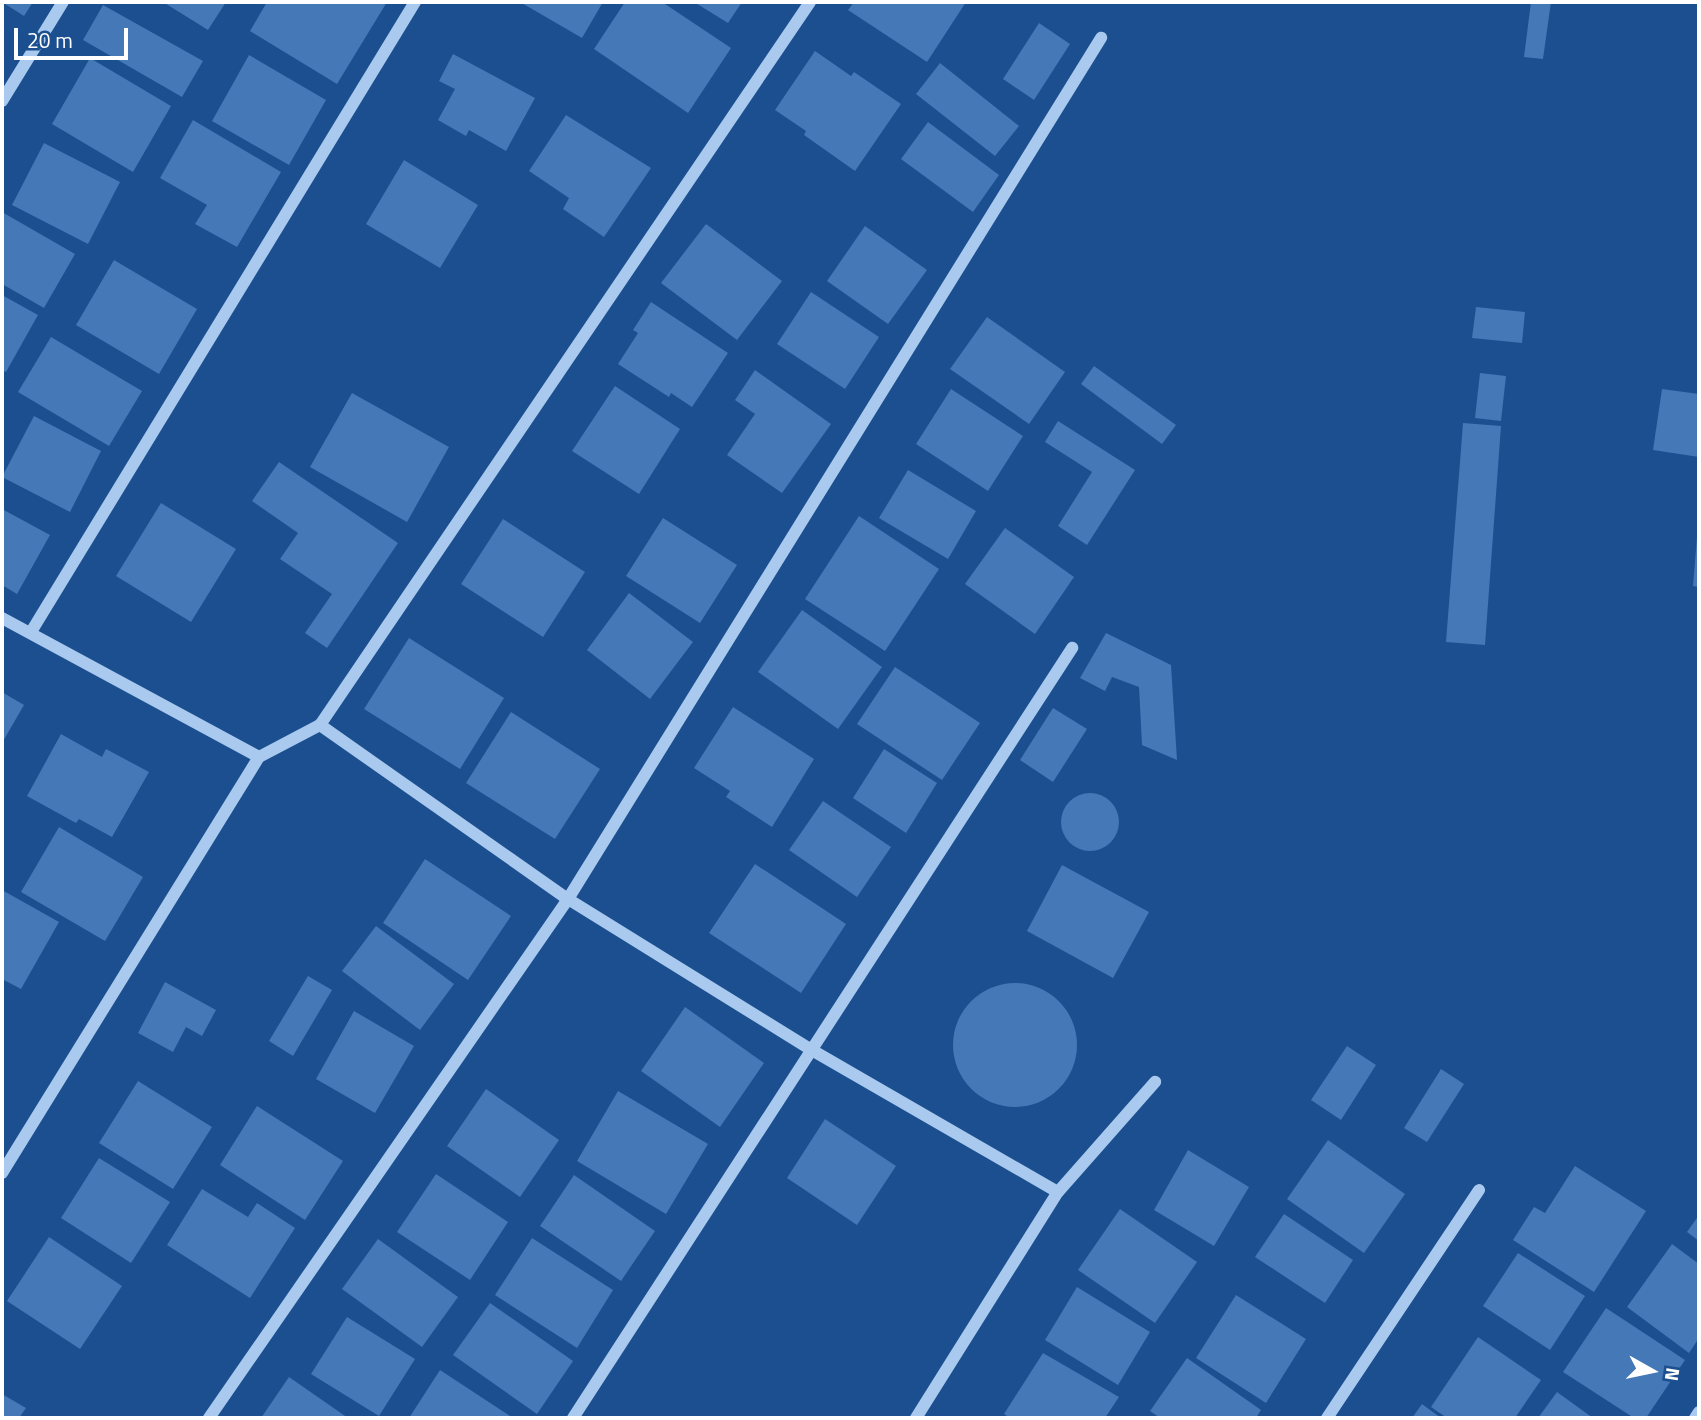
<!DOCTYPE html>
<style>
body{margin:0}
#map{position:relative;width:1701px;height:1420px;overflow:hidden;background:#1b4f8f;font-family:"Titillium Web",sans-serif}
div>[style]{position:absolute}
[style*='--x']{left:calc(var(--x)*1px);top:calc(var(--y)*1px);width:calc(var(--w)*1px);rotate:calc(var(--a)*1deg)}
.building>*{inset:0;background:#4478b7}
.round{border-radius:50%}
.minor>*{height:12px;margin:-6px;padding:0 6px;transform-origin:6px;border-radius:6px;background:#a9c9ee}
span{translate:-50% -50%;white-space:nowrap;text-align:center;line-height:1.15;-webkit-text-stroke:6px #1b4f8f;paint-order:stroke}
.frame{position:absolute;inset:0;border:4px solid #fff;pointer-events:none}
.north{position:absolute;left:1617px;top:1336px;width:70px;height:70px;-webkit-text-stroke:5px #1b4f8f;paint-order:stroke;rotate:99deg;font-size:19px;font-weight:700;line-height:28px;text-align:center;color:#fff}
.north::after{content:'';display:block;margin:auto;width:24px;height:32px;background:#fff;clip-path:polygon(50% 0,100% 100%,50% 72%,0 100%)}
.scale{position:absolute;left:14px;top:28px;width:114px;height:32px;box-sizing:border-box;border:4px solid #fff;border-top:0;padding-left:9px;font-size:21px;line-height:24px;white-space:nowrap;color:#fff;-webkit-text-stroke:5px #1b4f8f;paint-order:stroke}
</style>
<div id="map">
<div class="building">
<div style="clip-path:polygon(2px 2px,33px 2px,24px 16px)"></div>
<div style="clip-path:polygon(163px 2px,226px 2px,208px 30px)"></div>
<div style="clip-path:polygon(267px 2px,387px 2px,337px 84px,250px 31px)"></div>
<div style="clip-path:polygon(520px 2px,603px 2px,582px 38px)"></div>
<div style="clip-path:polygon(625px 2px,662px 2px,731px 48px,688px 113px,594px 49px)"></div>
<div style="clip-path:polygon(694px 2px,742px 2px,728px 23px)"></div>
<div style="clip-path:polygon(854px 2px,966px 2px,927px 62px,848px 10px)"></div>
<div style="clip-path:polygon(1531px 2px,1551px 2px,1543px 59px,1524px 57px)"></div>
<div style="clip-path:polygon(103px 5px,203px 61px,182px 97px,83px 40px)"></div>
<div style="clip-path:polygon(1039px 23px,1070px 44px,1034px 100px,1003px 79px)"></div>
<div style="clip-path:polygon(815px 51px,851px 76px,854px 72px,901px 104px,855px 171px,804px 135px,806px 131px,775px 110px)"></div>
<div style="clip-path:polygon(453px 54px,535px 98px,506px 151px,469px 130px,466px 136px,438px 120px,455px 89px,439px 81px)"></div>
<div style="clip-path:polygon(249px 55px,326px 100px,289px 165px,212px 121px)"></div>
<div style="clip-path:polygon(90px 58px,171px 106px,133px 172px,52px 124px)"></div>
<div style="clip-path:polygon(940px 63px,1019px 126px,995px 156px,916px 94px)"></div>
<div style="clip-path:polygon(566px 115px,651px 168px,604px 237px,563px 209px,569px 198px,529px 171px)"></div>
<div style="clip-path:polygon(193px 120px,281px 172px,237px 247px,195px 224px,207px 205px,160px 178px)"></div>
<div style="clip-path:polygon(928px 122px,999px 175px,973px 212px,901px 159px)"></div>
<div style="clip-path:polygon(44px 143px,120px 182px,88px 244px,12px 205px)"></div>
<div style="clip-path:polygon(404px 160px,478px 205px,440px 268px,366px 224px)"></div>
<div style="clip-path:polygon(2px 212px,75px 254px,44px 308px,2px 284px)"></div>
<div style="clip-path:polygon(706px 224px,782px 281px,737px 340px,661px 283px)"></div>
<div style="clip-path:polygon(865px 226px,927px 270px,888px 324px,827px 281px)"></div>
<div style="clip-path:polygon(114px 260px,197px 309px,159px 374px,76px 325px)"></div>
<div style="clip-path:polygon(811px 292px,879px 337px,845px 389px,777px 344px)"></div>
<div style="clip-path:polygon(2px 295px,38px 315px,6px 372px,2px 370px)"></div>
<div style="clip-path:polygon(651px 302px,728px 353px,692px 407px,671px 393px,669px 397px,618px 364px,638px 333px,633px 330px)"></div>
<div style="clip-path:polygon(1476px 307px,1525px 312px,1522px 343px,1472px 338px)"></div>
<div style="clip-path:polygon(987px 317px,1065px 372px,1029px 424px,950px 369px)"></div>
<div style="clip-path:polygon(51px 337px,142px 391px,109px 446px,18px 392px)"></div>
<div style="clip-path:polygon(1094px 366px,1176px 425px,1162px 444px,1081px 384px)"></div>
<div style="clip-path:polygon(755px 370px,831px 424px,782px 493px,727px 455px,755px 414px,735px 400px)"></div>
<div style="clip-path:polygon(1480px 373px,1506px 376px,1501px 421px,1475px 418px)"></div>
<div style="clip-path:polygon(615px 386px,680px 429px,639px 494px,572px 451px)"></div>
<div style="clip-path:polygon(951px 389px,1023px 436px,988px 491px,916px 444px)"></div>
<div style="clip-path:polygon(1662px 389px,1699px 394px,1699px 457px,1653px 450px)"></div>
<div style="clip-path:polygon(352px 393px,449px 447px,407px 522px,310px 467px)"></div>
<div style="clip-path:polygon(34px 416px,101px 451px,70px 512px,2px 477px)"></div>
<div style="clip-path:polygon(1058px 421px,1135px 470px,1087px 545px,1058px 526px,1092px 472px,1045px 442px)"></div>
<div style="clip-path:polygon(1463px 423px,1501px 426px,1485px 645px,1446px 642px)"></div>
<div style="clip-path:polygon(279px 462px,398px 543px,327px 648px,305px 633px,332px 594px,280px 559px,298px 533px,252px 501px)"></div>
<div style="clip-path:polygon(908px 470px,976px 511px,948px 559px,879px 518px)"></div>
<div style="clip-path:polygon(161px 503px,236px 549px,191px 622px,116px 576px)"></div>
<div style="clip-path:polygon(2px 509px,50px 535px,17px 594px,2px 585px)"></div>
<div style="clip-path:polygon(859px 516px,939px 569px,885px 651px,805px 599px)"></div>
<div style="clip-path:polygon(663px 518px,737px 565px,700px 623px,626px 576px)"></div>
<div style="clip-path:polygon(503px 519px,585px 572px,543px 637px,461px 584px)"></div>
<div style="clip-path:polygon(1005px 528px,1074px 577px,1035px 634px,965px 584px)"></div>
<div style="clip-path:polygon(1697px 537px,1699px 537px,1699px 587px,1693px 586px)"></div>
<div style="clip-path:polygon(629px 593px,693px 642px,650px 699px,587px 650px)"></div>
<div style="clip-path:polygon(802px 610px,882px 667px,838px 729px,758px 672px)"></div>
<div style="clip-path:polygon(1106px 633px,1171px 665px,1177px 760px,1142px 745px,1139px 687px,1112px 677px,1105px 691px,1080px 678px)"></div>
<div style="clip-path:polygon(409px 638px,504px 698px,460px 769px,364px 709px)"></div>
<div style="clip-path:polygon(895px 667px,980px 723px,942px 780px,857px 724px)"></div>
<div style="clip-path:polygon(2px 692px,24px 705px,2px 743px)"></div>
<div style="clip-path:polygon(733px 707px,814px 759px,772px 827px,726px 797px,730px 791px,694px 768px)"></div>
<div style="clip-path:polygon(1053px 708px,1087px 729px,1053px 782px,1020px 760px)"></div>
<div style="clip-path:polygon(511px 712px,600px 769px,555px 839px,466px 783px)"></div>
<div style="clip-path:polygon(61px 734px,102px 757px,106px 749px,149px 772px,112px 837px,79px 819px,76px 823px,27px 796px)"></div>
<div style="clip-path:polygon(884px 749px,937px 783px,906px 833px,853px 798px)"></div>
<div class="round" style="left:1061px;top:793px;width:58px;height:58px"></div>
<div style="clip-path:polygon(823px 801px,891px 847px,857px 897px,789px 850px)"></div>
<div style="clip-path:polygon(59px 827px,143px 877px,105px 941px,21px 892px)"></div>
<div style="clip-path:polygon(425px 859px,511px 916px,468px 980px,383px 923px)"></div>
<div style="clip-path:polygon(755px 864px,846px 924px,801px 993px,709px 933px)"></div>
<div style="clip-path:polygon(1062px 865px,1149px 912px,1113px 978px,1027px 931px)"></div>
<div style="clip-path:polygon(2px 890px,59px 922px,21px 989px,2px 979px)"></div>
<div style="clip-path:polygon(376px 926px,454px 984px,420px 1030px,342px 971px)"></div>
<div style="clip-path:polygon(308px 976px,332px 990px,293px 1056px,269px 1041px)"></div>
<div style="clip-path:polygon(165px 982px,216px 1010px,202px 1036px,186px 1027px,173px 1052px,138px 1033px)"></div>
<div class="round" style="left:953px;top:983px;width:124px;height:124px"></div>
<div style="clip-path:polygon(685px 1007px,764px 1063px,720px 1127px,641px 1071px)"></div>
<div style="clip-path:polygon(354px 1011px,414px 1046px,375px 1113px,316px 1079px)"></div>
<div style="clip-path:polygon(1347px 1046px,1376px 1065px,1341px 1120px,1311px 1100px)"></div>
<div style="clip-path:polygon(1441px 1069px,1464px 1084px,1427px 1142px,1404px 1128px)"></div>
<div style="clip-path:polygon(138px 1081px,212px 1127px,173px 1189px,99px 1143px)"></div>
<div style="clip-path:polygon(486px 1089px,559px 1140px,520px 1197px,447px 1146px)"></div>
<div style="clip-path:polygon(618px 1091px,708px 1144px,666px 1214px,577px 1161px)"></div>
<div style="clip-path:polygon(257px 1106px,343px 1161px,305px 1220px,220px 1165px)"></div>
<div style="clip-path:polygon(825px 1119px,896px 1166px,857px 1225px,787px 1178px)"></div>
<div style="clip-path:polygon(1328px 1140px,1405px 1194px,1364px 1253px,1287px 1199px)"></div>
<div style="clip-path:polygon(1188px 1150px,1249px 1187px,1214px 1246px,1154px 1210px)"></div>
<div style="clip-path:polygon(99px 1158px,170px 1202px,131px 1263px,61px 1218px)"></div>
<div style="clip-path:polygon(1575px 1166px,1646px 1211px,1594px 1292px,1513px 1240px,1534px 1207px,1545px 1213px)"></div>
<div style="clip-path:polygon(436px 1174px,508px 1222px,470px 1280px,397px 1232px)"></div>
<div style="clip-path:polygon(574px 1175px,655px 1231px,621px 1281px,540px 1226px)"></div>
<div style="clip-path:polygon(202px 1189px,248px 1217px,257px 1203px,295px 1228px,250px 1298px,167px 1245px)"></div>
<div style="clip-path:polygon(1120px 1209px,1197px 1262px,1155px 1323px,1078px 1270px)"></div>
<div style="clip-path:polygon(1284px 1214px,1353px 1260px,1325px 1303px,1255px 1257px)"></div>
<div style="clip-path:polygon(1699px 1215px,1699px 1241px,1687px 1232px)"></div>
<div style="clip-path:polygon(49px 1237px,122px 1286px,80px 1349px,7px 1301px)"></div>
<div style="clip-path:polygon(532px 1238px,613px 1290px,577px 1348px,495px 1295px)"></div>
<div style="clip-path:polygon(378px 1239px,458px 1297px,422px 1347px,342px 1289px)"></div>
<div style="clip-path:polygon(1672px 1244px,1699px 1264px,1699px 1338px,1689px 1353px,1627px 1307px)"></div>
<div style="clip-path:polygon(1518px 1253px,1585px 1296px,1550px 1350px,1483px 1306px)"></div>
<div style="clip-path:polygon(1077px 1287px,1150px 1332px,1118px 1385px,1045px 1340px)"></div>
<div style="clip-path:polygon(1236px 1295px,1306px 1339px,1266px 1403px,1196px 1358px)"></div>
<div style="clip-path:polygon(490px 1303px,573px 1361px,537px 1414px,453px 1355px)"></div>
<div style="clip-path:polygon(1606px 1308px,1685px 1360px,1646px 1418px,1634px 1418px,1563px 1372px)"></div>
<div style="clip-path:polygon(347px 1317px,415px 1359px,379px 1416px,311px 1374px)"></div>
<div style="clip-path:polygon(1478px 1337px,1541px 1380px,1515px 1418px,1447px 1418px,1431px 1407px)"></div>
<div style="clip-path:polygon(1043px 1353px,1119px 1397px,1105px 1418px,1010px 1418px,1004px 1414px)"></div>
<div style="clip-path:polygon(1187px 1358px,1261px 1410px,1256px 1418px,1160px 1418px,1150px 1411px)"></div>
<div style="clip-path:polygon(440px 1370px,513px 1418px,409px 1418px)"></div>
<div style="clip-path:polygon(289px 1377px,348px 1418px,261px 1418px)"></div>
<div style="clip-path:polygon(1557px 1392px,1593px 1418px,1538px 1418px)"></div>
<div style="clip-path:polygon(2px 1394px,26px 1408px,19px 1418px,2px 1418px)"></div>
<div style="clip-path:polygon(1422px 1404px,1441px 1418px,1412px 1418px)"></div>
</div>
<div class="minor">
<div style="--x:2;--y:101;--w:116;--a:-58.4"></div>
<div style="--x:2;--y:618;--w:292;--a:28.4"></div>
<div style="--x:31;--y:632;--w:738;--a:-58.64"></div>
<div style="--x:320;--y:725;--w:303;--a:35.1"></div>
<div style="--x:568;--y:899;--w:285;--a:31.8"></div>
<div style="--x:810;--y:1049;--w:286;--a:30"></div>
<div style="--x:2;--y:1173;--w:489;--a:-58.3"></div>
<div style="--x:259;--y:757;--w:69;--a:-27.7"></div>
<div style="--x:320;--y:725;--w:873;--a:-55.87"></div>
<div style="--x:209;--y:1418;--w:631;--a:-55.33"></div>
<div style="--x:568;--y:899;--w:1013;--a:-58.24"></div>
<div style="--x:573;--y:1418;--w:918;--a:-57.05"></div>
<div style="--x:916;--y:1418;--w:267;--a:-57.9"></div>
<div style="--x:1058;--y:1192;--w:147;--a:-48.6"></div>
<div style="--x:1327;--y:1418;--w:274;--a:-56.3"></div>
<div style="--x:1695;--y:1418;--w:7;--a:-56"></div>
</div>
<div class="frame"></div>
<div class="north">N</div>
<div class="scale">20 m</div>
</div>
